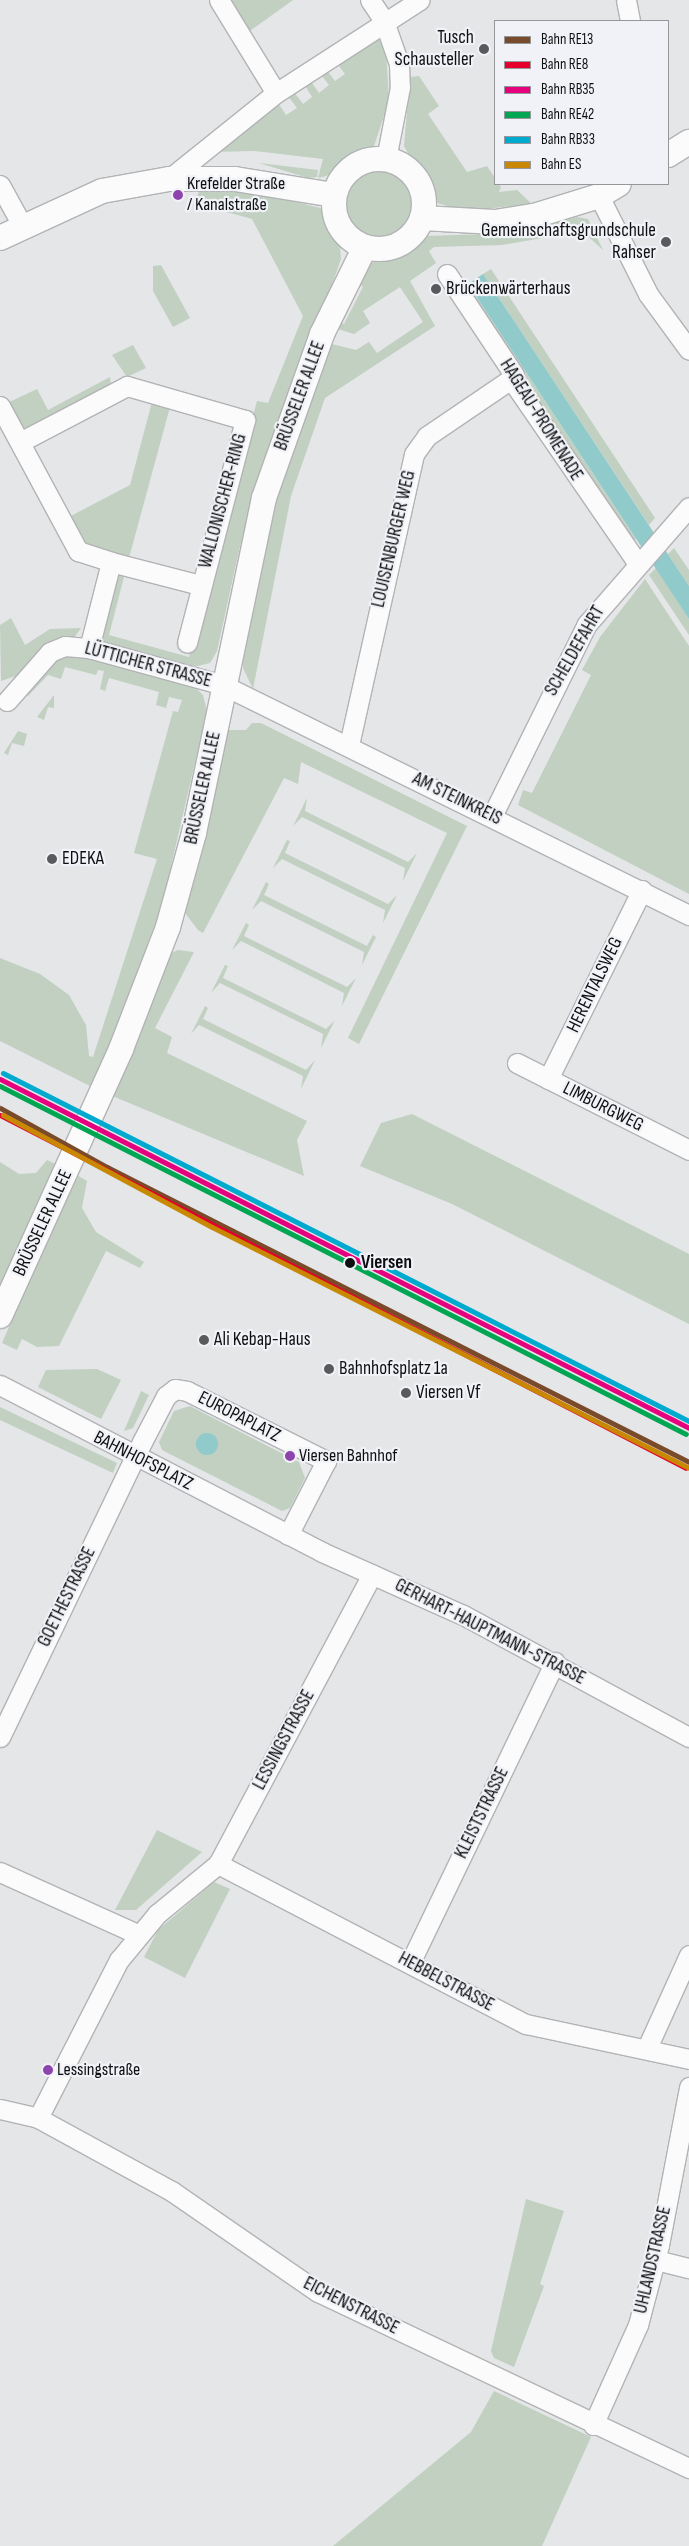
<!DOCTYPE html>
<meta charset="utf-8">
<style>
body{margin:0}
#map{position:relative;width:689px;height:2546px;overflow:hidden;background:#e4e6e8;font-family:"Sofia Sans Condensed",sans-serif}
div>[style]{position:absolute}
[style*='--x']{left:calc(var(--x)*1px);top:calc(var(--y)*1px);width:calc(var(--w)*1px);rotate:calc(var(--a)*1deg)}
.green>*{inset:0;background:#c1d0c1}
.round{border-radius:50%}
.water>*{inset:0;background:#90cacb}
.roads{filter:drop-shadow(1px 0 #b2b3b5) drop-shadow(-1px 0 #b2b3b5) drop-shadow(0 1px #b2b3b5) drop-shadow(0 -1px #b2b3b5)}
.minor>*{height:19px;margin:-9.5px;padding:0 9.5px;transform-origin:9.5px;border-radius:9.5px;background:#fbfbfc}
.major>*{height:24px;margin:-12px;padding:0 12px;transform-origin:12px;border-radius:12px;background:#fbfbfc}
.major>.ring{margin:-12px;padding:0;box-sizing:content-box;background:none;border:24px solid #fbfbfc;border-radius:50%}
.rail-1>*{height:5px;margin:-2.5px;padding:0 2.5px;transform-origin:2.5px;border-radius:2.5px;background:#7a4b2a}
.rail-2>*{height:5px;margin:-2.5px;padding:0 2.5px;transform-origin:2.5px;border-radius:2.5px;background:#e4002b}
.rail-3>*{height:5px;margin:-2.5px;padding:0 2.5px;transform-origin:2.5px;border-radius:2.5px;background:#e5007d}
.rail-4>*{height:5px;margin:-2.5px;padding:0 2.5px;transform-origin:2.5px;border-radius:2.5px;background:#00a651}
.rail-5>*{height:5px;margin:-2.5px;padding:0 2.5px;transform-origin:2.5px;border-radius:2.5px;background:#00a9ce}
.rail-6>*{height:5px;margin:-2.5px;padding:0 2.5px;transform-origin:2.5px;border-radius:2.5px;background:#c88803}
.dots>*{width:14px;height:14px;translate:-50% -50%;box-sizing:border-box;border:2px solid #f0f2f7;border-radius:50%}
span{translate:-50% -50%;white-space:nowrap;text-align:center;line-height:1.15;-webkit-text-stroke:4.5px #f0f2f7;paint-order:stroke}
.bus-label{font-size:18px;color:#0e0f10}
.left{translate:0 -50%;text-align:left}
.poi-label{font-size:19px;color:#0e0f10}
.right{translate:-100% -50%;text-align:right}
.street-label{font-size:19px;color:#0e0f10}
.stop-label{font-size:19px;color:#0e0f10;font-weight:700}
.legend{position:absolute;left:494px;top:20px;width:175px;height:165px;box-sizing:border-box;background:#f0f2f7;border:1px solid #96979b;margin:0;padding:6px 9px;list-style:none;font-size:15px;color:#0e0f10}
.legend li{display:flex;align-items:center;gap:10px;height:25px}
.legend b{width:25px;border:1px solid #96979b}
</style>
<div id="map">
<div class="green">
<div style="clip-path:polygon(225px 0,293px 0,247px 33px)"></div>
<div style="clip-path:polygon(378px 33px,386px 49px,389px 101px,374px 146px,366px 155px,338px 173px,318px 178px,323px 159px,255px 151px,209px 152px,278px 103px,286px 115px,297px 108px,288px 96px,294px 92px,303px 104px,312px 97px,304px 84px,310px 80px,319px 93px,329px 85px,320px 73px,326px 69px,335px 81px,345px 74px,336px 62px)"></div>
<div style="clip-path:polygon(419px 76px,439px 106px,428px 114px,467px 172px,487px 166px,501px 187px,499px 192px,517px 190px,532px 204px,464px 211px,437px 203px,404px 146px,410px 77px)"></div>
<div style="clip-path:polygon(259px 163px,318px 170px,317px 177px,308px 178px)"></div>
<div class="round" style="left:345px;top:170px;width:68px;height:68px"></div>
<div style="clip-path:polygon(201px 187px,237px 187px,324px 209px,340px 242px,341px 259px,240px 546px,217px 651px,210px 663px,189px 668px,99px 645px,114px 573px,125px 573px,109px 635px,189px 657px,257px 401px,268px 403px,303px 316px,252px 219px,194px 203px)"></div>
<div style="clip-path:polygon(577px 217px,588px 219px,603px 250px,582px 231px,502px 245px,434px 247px,429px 251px,436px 263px,410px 281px,435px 326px,325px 398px,291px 496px,253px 689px,243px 668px,243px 642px,274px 492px,328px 343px,356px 350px,369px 342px,377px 353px,423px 322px,400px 287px,363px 311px,370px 323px,354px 334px,334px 328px,337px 321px,344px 324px,363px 287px,357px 283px,370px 264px,425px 236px,520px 233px)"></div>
<div style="clip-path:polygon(161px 265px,190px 318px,173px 327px,153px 291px,153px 266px)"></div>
<div style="clip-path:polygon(491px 269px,655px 518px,649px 525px,483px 274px)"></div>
<div style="clip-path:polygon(468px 284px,636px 539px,629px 546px,460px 289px)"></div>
<div style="clip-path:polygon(133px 345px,146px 368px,127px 377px,112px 355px)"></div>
<div style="clip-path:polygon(110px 377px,111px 385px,22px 432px,3px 405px,37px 389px,48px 410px)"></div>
<div style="clip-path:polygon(152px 402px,170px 407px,129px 558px,82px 546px,67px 518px,130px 485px)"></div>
<div style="clip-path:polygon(674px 548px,689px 570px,689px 586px,668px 554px)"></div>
<div style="clip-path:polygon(656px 568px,689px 619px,689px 635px,649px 575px)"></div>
<div style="clip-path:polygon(645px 579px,689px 646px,689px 894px,518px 805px,523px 790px,532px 793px,591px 675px,582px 670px,600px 637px)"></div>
<div style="clip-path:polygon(11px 618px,25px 645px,50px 629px,81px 628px,74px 638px,40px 651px,16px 676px,1px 681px,0 625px)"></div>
<div style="clip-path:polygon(78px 653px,194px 686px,203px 695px,207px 711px,162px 905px,94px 1088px,0 1041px,0 958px,40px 974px,69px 995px,86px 1025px,89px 1056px,93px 1057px,157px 859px,134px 853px,173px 711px,178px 712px,182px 700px,169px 697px,166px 708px,156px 705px,159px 692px,109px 678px,105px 691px,100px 689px,104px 671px,98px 670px,96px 675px,65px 667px,61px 679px,48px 675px,28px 696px,22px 690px,52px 660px)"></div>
<div style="clip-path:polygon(54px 695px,54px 708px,48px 707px,44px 720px,37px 717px)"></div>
<div style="clip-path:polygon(252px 723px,261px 723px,467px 826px,359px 1044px,348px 1038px,447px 833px,301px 762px,298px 784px,284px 778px,203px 933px,198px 930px,185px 913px,228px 730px,246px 730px)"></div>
<div style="clip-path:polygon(18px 731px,27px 734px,24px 746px,12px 743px,8px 755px,4px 753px)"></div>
<div style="clip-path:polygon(307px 798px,305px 811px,408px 862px,417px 853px,403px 881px,405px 868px,302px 817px,293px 826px)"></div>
<div style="clip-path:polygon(287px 840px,290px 841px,285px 853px,388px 904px,397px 895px,383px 923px,385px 910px,282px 859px,273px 868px)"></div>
<div style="clip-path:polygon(266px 882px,269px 884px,264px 895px,367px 946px,373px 935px,376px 937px,362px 965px,364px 952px,261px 901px,252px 910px)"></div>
<div style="clip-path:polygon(246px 923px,249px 925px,244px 936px,347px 987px,356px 978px,342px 1006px,344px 993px,241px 941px,232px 950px)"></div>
<div style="clip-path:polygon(178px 950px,194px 952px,155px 1028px,172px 1037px,167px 1053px,307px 1121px,297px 1140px,304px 1176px,110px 1095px,171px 953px)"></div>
<div style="clip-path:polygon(225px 965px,228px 966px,223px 978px,326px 1029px,335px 1020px,321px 1048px,323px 1034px,220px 983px,211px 993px)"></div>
<div style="clip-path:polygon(205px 1006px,208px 1008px,203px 1019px,306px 1070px,315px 1060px,301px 1089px,303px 1076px,199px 1025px,191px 1034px)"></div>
<div style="clip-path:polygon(412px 1114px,689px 1254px,689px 1324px,452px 1204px,360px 1166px,381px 1123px)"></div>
<div style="clip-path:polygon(47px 1160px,60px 1166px,0 1285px,0 1162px,19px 1174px,36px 1173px)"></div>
<div style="clip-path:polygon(75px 1174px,87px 1181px,82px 1208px,96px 1232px,144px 1262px,140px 1268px,106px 1251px,59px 1346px,37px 1347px,22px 1339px,17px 1350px,2px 1343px)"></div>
<div style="clip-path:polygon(97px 1369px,121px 1380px,101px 1419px,38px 1387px,46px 1370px)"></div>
<div style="clip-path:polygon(141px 1391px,149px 1395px,133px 1428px,124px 1431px)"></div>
<div style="clip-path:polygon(190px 1406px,299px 1462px,305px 1478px,290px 1508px,282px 1511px,162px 1450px,159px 1442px,174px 1411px)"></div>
<div style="clip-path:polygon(0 1407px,117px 1463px,113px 1473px,0 1420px)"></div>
<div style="clip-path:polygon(157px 1830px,202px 1852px,136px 1910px,115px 1910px)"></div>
<div style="clip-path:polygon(214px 1882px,230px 1889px,185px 1978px,144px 1957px,158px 1930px)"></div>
<div style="clip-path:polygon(526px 2199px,564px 2211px,540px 2284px,544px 2286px,514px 2367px,494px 2358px,491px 2351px)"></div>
<div style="clip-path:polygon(494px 2391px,591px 2437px,542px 2546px,333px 2546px,471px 2432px)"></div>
</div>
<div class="water">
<div style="clip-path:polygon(483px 274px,689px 586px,689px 619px,468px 284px)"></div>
<div class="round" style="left:196px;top:1433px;width:22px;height:22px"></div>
</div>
<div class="roads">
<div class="minor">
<div style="--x:219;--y:0;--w:109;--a:58.5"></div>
<div style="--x:370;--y:0;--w:25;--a:56"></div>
<div style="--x:384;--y:21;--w:46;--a:70.8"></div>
<div style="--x:399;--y:64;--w:23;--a:88"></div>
<div style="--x:400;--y:87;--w:73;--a:101"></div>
<div style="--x:626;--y:0;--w:21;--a:79"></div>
<div style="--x:169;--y:179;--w:137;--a:-38.8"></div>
<div style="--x:276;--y:93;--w:171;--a:-32.9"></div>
<div style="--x:0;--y:185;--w:48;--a:61.3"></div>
<div style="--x:599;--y:196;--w:110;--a:63.4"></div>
<div style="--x:648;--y:294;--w:69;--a:53.8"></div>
<div style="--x:447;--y:274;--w:121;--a:56.4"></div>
<div style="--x:514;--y:375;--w:5;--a:127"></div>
<div style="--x:511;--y:379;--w:222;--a:55.5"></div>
<div style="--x:0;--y:406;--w:165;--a:61.7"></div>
<div style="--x:78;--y:551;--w:35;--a:18"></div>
<div style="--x:111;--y:562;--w:89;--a:104.3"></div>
<div style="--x:20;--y:442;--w:121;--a:-27.6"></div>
<div style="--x:127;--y:386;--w:123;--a:16.1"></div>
<div style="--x:245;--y:420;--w:230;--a:104.6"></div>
<div style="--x:111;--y:562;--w:92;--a:14.5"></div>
<div style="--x:7;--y:701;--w:65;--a:-48.7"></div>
<div style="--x:50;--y:652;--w:16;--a:-22"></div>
<div style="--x:65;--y:646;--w:24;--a:5"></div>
<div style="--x:89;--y:648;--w:139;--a:15.4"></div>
<div style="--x:223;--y:685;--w:520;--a:26.27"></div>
<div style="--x:349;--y:745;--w:298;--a:-77.4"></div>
<div style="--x:414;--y:454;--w:22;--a:-54"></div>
<div style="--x:427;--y:436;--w:102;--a:-34.2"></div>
<div style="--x:492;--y:816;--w:214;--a:-63.7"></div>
<div style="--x:587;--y:624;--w:155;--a:-48.9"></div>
<div style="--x:517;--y:1063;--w:193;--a:26.8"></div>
<div style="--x:548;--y:1079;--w:211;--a:-63.6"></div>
<div style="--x:0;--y:1385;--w:363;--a:27.4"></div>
<div style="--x:322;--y:1552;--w:154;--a:24.1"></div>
<div style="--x:463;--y:1615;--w:257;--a:28.4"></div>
<div style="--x:0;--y:1737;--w:327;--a:-64.3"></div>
<div style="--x:142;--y:1442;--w:52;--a:-62.4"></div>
<div style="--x:166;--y:1396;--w:11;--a:-38"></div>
<div style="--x:175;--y:1389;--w:12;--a:9"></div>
<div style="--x:187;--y:1391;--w:156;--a:26.7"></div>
<div style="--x:326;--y:1461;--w:83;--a:117.2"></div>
<div style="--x:218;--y:1864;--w:347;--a:27.5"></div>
<div style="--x:526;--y:2024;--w:167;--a:12.1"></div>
<div style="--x:0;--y:1872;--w:150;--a:24.3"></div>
<div style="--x:410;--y:1963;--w:334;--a:-64.3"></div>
<div style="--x:647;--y:2048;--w:102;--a:-65.7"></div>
<div style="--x:0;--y:2109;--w:39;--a:13"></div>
<div style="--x:38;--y:2118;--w:154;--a:28.7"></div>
<div style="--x:173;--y:2192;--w:176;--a:34.6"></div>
<div style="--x:318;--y:2292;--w:411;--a:25.4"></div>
<div style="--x:38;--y:2118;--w:178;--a:-62.9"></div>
<div style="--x:119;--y:1960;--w:60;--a:-50.4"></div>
<div style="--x:157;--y:1914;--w:79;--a:-39.3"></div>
<div style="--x:218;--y:1864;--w:328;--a:-62"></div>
<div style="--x:656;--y:2260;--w:34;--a:14"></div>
<div style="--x:593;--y:2425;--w:110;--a:-65.8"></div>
<div style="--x:638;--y:2325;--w:83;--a:-75.3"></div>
<div style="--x:659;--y:2245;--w:161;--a:-79.2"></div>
</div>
<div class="major">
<div style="--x:668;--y:155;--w:25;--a:-32"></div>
<div class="ring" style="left:334px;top:159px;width:66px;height:66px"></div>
<div style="--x:422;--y:218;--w:73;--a:3.1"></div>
<div style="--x:495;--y:222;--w:39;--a:-9"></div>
<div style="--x:534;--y:216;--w:68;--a:-17.1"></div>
<div style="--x:599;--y:196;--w:23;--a:-31"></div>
<div style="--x:0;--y:238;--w:112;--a:-24.7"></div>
<div style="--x:102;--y:191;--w:68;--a:-10.2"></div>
<div style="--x:169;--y:179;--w:66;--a:0"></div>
<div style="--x:235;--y:179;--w:100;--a:9.2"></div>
<div style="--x:0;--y:1316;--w:293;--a:-65.6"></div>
<div style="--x:121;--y:1049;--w:131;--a:-68.9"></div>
<div style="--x:168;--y:927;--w:98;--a:-74.5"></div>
<div style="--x:194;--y:833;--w:342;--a:-78.2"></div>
<div style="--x:264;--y:498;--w:174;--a:-70.5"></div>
<div style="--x:322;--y:334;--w:97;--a:-63.7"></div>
</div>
</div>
<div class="rail-1">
<div style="--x:0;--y:1108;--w:122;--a:28.9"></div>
<div style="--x:107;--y:1167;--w:652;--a:26.88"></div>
</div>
<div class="rail-2">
<div style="--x:0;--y:1115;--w:771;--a:27.23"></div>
</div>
<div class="rail-3">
<div style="--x:0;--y:1079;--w:772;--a:26.86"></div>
</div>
<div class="rail-4">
<div style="--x:0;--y:1086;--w:769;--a:26.9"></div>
</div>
<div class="rail-5">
<div style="--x:3;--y:1073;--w:769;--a:26.9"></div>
</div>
<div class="rail-6">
<div style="--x:3;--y:1115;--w:237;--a:28.2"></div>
<div style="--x:212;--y:1227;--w:534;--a:26.8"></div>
</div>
<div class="dots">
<div style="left:484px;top:49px;background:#595a5c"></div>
<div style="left:178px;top:195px;background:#8e44ad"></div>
<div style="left:666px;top:242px;background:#595a5c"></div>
<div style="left:436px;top:289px;background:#595a5c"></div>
<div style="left:52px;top:859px;background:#595a5c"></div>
<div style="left:350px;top:1263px;background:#0e0f10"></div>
<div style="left:204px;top:1340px;background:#595a5c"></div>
<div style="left:329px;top:1369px;background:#595a5c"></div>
<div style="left:406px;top:1393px;background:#595a5c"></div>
<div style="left:290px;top:1456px;background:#8e44ad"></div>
<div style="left:48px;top:2070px;background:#8e44ad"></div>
</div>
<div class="bus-label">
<span class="left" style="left:187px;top:195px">Krefelder Straße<br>/ Kanalstraße</span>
<span class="left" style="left:299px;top:1456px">Viersen Bahnhof</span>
<span class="left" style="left:57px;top:2070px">Lessingstraße</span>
</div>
<div class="poi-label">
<span class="right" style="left:474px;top:49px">Tusch<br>Schausteller</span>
<span class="right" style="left:656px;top:242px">Gemeinschaftsgrundschule<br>Rahser</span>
<span class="left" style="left:446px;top:289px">Brückenwärterhaus</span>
<span class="left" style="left:62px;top:859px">EDEKA</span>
<span class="left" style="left:214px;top:1340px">Ali Kebap-Haus</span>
<span class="left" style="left:339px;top:1369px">Bahnhofsplatz 1a</span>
<span class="left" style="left:416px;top:1393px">Viersen Vf</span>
</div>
<div class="street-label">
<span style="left:300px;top:396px;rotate:-70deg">BRÜSSELER ALLEE</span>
<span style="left:541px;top:420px;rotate:58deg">HAGEAU-PROMENADE</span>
<span style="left:223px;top:501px;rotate:-75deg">WALLONISCHER-RING</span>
<span style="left:394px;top:539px;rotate:-77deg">LOUISENBURGER WEG</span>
<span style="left:575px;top:651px;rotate:-60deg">SCHELDEFAHRT</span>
<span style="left:148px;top:665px;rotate:15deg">LÜTTICHER STRASSE</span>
<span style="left:203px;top:788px;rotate:-78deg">BRÜSSELER ALLEE</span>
<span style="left:457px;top:799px;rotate:26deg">AM STEINKREIS</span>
<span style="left:595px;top:985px;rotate:-64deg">HERENTALSWEG</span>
<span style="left:603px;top:1107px;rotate:27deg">LIMBURGWEG</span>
<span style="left:43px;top:1223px;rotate:-65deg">BRÜSSELER ALLEE</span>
<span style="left:239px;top:1417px;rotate:27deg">EUROPAPLATZ</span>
<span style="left:143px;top:1461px;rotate:27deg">BAHNHOFSPLATZ</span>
<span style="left:67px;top:1597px;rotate:-64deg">GOETHESTRASSE</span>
<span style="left:490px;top:1632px;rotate:27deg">GERHART-HAUPTMANN-STRASSE</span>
<span style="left:284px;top:1740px;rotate:-62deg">LESSINGSTRASSE</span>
<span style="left:482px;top:1813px;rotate:-64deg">KLEISTSTRASSE</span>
<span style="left:446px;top:1982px;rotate:28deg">HEBBELSTRASSE</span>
<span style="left:653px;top:2260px;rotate:-77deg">UHLANDSTRASSE</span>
<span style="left:351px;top:2306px;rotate:27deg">EICHENSTRASSE</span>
</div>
<div class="stop-label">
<span class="left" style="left:361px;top:1263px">Viersen</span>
</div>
<ul class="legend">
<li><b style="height:6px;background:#7a4b2a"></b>Bahn RE13</li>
<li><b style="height:6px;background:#e4002b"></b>Bahn RE8</li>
<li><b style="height:6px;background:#e5007d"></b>Bahn RB35</li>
<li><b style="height:6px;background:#00a651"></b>Bahn RE42</li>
<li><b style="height:6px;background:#00a9ce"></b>Bahn RB33</li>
<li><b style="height:6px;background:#c88803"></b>Bahn ES</li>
</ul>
</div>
